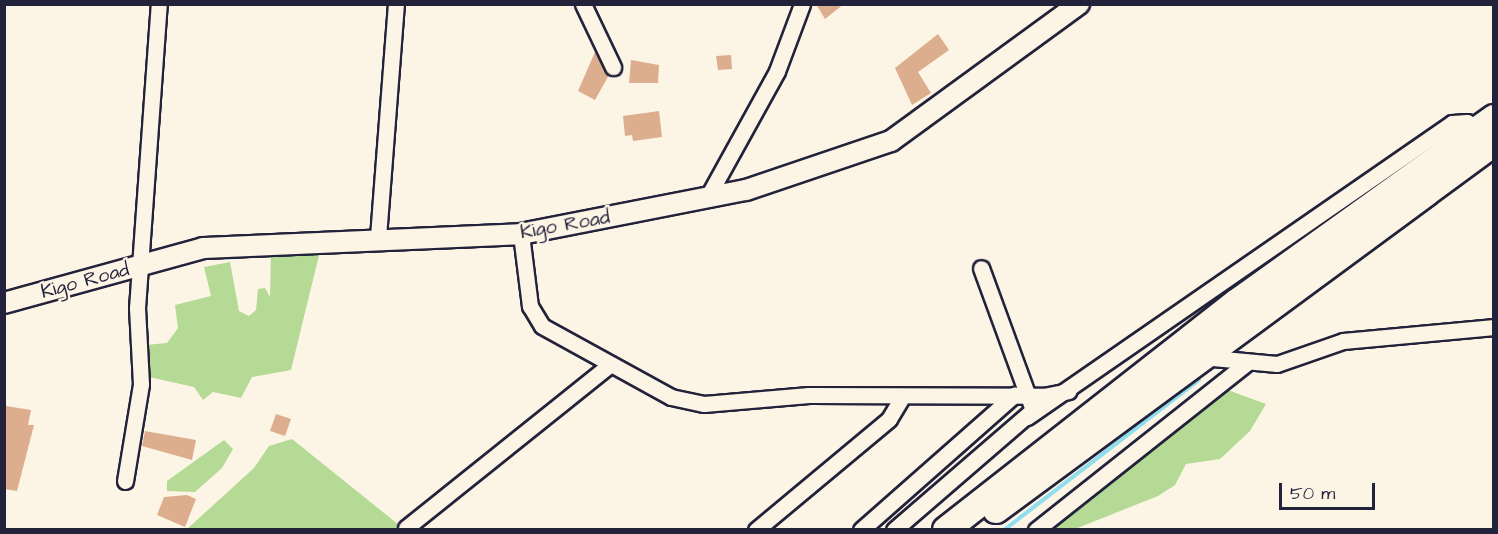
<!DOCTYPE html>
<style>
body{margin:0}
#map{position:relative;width:1498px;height:534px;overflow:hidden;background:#fcf5e5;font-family:"Architects Daughter",sans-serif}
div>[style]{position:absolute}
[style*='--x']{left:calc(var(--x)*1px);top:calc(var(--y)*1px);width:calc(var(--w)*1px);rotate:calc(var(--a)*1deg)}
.green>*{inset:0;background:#b4da95}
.stream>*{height:4px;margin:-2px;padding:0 2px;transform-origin:2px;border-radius:2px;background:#8fdded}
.building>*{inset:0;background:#ddae8e}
.roads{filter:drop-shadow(2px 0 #22223b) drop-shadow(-2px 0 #22223b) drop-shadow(0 2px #22223b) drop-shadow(0 -2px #22223b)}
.minor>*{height:15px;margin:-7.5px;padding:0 7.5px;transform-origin:7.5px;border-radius:7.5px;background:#fcf5e5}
.tertiary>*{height:20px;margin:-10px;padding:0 10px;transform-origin:10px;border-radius:10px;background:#fcf5e5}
.trunk>*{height:26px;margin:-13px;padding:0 13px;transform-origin:13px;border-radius:13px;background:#fcf5e5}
span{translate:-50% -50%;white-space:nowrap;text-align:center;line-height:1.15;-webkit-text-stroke:4.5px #fcf5e5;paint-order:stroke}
.street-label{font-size:20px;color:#22223b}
.frame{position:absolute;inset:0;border:6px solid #22223b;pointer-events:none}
.scale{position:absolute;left:1279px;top:483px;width:96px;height:27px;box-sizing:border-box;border:3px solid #22223b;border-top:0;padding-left:8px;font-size:18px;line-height:21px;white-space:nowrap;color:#22223b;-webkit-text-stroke:4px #fcf5e5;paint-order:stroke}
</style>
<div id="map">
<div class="green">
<div style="clip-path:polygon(321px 247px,291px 370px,252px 377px,241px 398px,213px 392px,203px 400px,194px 387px,149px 377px,145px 345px,167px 343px,178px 328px,175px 305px,211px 296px,204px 267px,230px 262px,239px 311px,249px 316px,256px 310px,258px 289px,265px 288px,270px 297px,271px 251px)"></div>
<div style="clip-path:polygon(1225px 389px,1266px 404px,1250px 431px,1220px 459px,1186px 464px,1175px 485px,1158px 496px,1075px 529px,1031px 530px)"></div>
<div style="clip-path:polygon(292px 439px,404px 529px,186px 530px,254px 468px,269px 446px)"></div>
<div style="clip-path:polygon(224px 440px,233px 449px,222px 468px,195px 492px,167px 491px,167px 481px)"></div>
</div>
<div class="stream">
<div style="--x:228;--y:258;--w:21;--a:-8"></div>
<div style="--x:1289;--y:310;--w:108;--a:-36.3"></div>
<div style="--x:1004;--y:530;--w:246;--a:-37.6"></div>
</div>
<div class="building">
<div style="clip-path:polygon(816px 4px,844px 4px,825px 19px)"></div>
<div style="clip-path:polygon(938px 34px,949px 50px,918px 72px,931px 93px,912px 105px,895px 68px)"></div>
<div style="clip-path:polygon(595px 52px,609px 75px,595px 100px,578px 91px)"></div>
<div style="clip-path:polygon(731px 55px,732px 69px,718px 70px,716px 56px)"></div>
<div style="clip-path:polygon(631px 60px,659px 65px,658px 83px,629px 83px)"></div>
<div style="clip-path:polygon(659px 111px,662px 137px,633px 141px,632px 135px,625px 136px,623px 116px)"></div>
<div style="clip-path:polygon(6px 406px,31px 410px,28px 425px,34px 425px,17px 491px,4px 489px)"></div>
<div style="clip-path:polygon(276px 414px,291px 419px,285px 436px,270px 431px)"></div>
<div style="clip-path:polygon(145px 431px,196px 440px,192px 460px,142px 446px)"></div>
<div style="clip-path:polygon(187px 495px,196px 499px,185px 527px,157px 515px,164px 497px)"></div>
</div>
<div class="roads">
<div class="minor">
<div style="--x:583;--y:4;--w:70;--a:64.5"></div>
<div style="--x:707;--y:198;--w:145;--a:-61.1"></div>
<div style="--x:777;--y:71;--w:72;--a:-69.5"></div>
<div style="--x:521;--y:234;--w:73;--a:82.9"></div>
<div style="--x:530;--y:306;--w:23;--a:59"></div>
<div style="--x:542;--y:326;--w:147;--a:28.8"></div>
<div style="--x:671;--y:397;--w:34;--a:12"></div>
<div style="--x:704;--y:404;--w:105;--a:-4.9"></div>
<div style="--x:809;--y:395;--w:234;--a:0.2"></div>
<div style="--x:1043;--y:396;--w:26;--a:-11"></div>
<div style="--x:378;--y:237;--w:234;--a:-85.6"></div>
<div style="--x:1202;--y:357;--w:75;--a:5.3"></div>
<div style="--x:1277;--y:364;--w:70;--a:-19.2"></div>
<div style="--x:1343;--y:341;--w:152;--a:-5.3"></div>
<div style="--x:1027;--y:417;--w:517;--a:-34.67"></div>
<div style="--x:1452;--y:123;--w:15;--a:-4"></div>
<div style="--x:1467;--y:122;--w:13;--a:39"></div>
<div style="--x:125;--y:481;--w:98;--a:-80.6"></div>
<div style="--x:141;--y:384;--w:76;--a:-93"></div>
<div style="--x:137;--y:308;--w:305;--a:-85.9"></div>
<div style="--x:406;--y:528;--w:259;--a:-38.7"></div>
<div style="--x:756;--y:530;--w:173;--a:-39.8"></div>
<div style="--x:889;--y:419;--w:26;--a:-59"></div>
<div style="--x:861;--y:530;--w:205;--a:-41.4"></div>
<div style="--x:894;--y:530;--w:184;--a:-40.8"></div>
<div style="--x:1033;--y:410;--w:151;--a:-110.1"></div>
<div style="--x:1036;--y:530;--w:269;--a:-38.4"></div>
</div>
<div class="tertiary">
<div style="--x:4;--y:303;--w:206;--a:-15.4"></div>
<div style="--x:203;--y:248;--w:318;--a:-2.5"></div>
<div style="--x:521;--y:234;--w:229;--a:-11.1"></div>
<div style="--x:746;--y:190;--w:153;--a:-18.7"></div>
<div style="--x:891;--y:141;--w:233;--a:-36.1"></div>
</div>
<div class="trunk">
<div style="--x:996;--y:510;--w:619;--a:-36.39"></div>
<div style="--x:946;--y:530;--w:370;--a:-38.1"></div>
<div style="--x:1237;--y:302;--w:316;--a:-35.6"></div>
</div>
</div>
<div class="street-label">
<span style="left:565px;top:225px;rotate:-10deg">Kigo Road</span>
<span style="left:85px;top:281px;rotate:-15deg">Kigo Road</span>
</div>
<div class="frame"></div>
<div class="scale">50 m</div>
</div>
